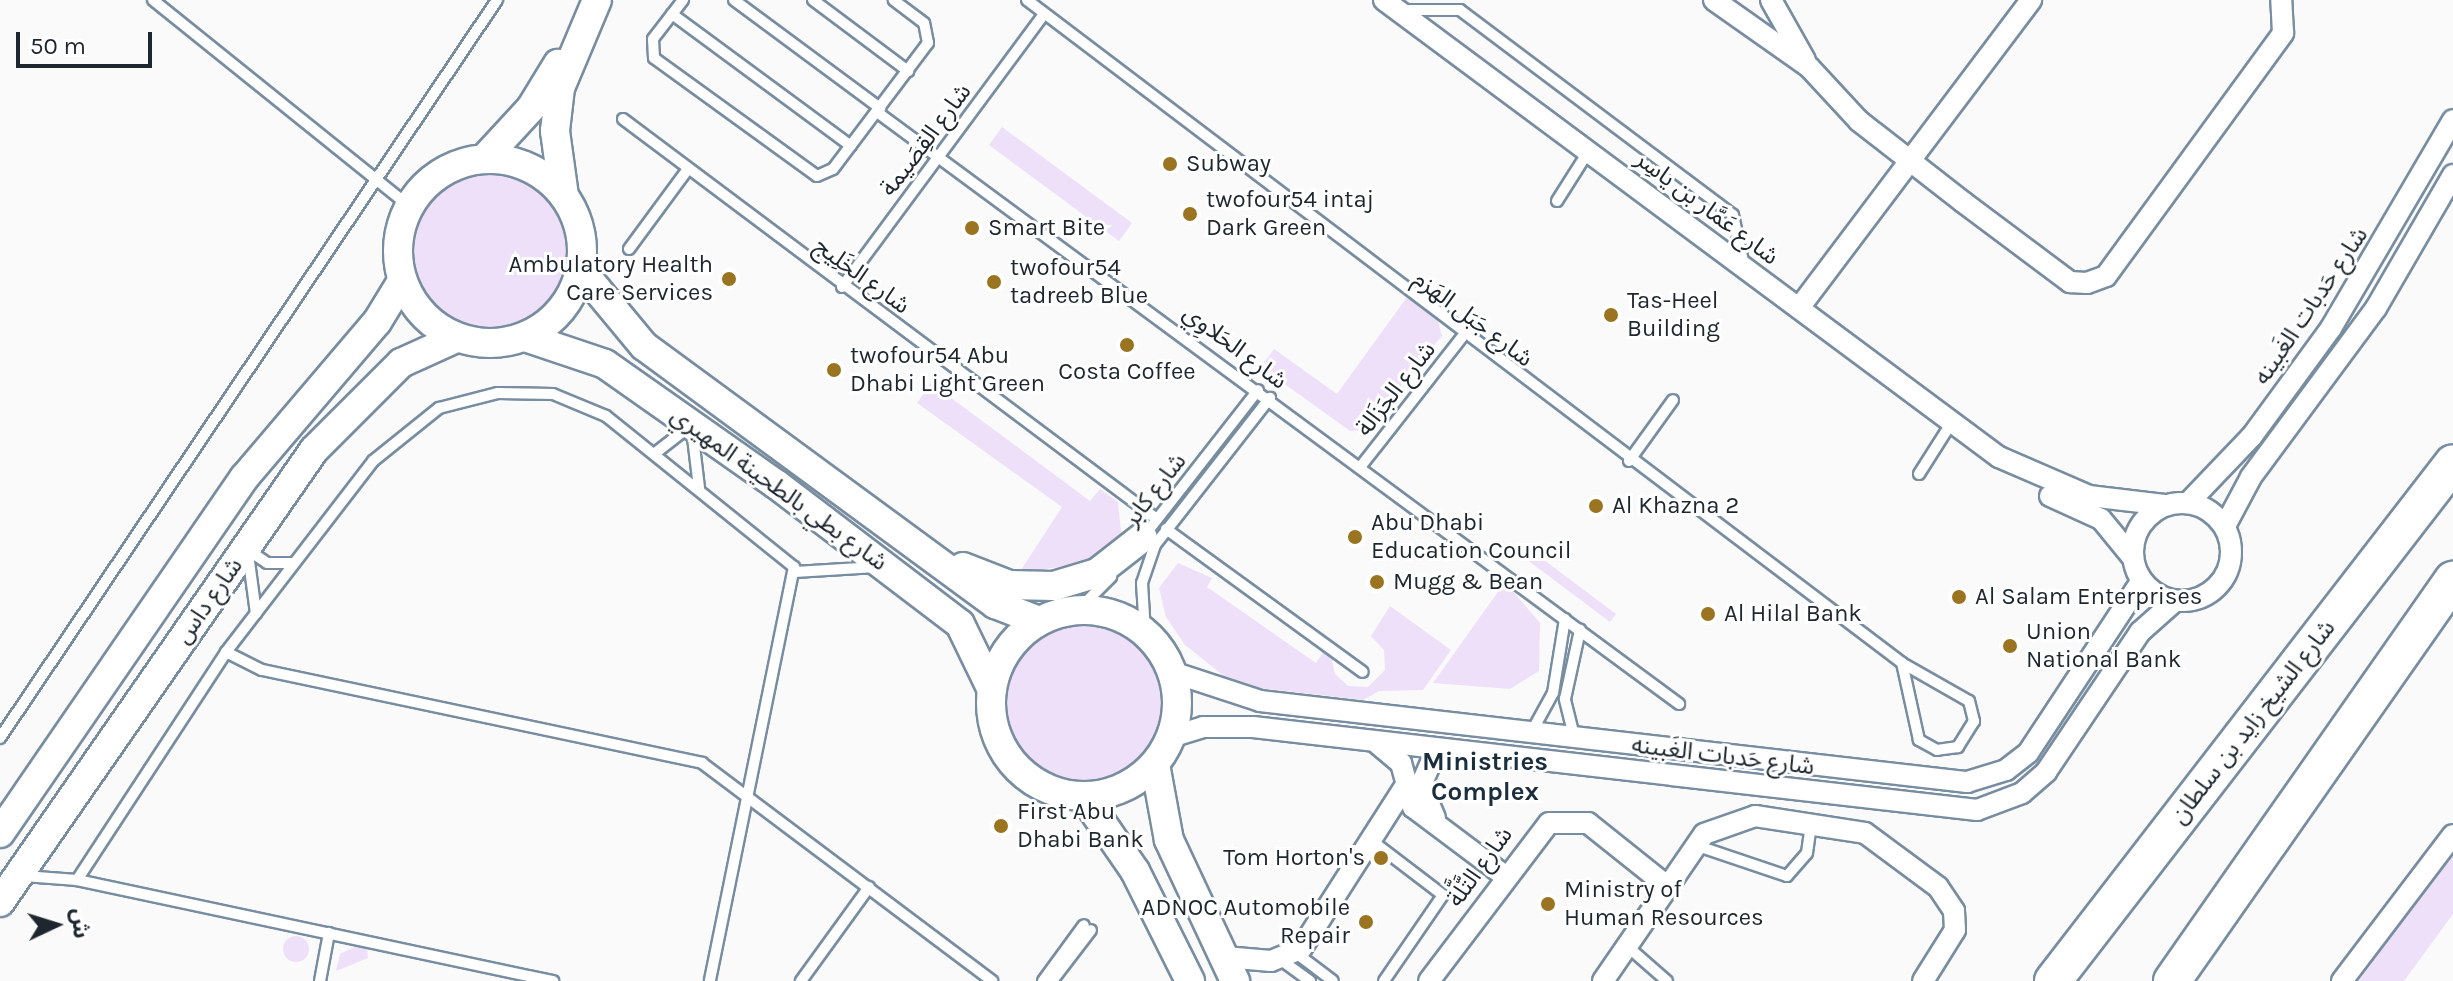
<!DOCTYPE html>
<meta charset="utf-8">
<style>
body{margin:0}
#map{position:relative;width:2453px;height:981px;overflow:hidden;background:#fafafa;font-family:Karla,"Noto Sans Arabic",sans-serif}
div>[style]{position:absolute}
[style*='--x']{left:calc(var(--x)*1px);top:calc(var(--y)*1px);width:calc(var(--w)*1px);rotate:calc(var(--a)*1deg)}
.green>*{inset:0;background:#efe0fa}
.round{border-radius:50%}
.roads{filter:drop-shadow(2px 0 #788da0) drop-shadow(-2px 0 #788da0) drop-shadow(0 2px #788da0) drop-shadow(0 -2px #788da0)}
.lane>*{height:10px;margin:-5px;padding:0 5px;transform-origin:5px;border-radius:5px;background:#fff}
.street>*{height:20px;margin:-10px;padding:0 10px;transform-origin:10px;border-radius:10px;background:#fff}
.street>.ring{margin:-10px;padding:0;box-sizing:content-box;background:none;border:20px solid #fff;border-radius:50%}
.secondary>*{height:28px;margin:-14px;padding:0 14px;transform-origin:14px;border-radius:14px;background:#fff}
.secondary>.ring{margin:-14px;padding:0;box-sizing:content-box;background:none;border:28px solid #fff;border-radius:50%}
.highway>*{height:36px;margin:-18px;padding:0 18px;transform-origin:18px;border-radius:18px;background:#fff}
.dots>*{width:22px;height:22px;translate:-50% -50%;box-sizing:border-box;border:4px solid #fff;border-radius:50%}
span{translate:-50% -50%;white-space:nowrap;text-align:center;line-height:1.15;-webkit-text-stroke:6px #fff;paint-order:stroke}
.street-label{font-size:24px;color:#1e272f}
.poi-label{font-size:24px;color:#1e272f}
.left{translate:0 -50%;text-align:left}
.right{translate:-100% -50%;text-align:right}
.neighbourhood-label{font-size:26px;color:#1b2e3d;font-weight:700}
.north{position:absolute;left:16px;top:885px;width:80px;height:80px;-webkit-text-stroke:6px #fff;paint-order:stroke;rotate:86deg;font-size:22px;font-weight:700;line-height:32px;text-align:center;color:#1e272f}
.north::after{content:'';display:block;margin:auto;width:28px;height:36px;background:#1e272f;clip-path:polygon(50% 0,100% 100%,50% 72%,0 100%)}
.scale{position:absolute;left:16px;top:32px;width:136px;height:36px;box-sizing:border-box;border:4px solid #1e272f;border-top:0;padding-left:10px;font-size:24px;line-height:28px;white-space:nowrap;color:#1e272f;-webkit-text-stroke:6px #fff;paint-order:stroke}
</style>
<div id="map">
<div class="green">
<div style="clip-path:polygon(1002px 127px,1132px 223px,1119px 241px,989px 145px)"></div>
<div class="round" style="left:412px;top:167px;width:162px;height:162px"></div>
<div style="clip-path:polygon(1407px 297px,1437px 318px,1442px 336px,1364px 430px,1350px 431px,1261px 367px,1274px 349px,1337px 394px)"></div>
<div style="clip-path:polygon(931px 383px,1090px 501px,1100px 489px,1118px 502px,1122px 542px,1098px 561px,1019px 573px,1062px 507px,917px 403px)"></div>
<div style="clip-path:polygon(1524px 545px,1616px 614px,1610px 622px,1518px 553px)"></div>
<div style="clip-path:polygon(1178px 563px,1212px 578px,1207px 587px,1316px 663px,1324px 651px,1331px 656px,1335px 674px,1348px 686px,1368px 687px,1385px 670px,1384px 650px,1371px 636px,1390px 606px,1451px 650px,1423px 690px,1379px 691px,1363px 700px,1260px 688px,1224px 676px,1185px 645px,1166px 617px,1159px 588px)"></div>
<div style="clip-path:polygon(1505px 582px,1540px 623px,1539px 671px,1510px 689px,1433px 683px)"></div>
<div class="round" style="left:1007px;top:624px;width:156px;height:156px"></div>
<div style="clip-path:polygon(2453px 851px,2453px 914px,2404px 981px,2359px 981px)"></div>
<div class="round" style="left:283px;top:936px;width:26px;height:26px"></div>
<div style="clip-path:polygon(354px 947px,367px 948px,368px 958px,336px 971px,340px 954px)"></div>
</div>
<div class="roads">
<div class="lane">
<div style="--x:153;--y:0;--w:329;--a:38.8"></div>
<div style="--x:683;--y:0;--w:49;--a:127.6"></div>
<div style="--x:653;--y:39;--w:19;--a:87"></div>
<div style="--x:654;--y:58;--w:201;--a:35.9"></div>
<div style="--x:817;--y:176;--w:17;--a:-24"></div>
<div style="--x:833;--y:169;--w:158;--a:-53"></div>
<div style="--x:928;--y:43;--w:20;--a:-101"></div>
<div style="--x:924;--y:23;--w:38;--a:-143"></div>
<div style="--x:734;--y:0;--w:182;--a:36.5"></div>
<div style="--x:813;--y:0;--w:119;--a:36.8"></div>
<div style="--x:1027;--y:0;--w:1098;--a:37.15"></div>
<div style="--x:1400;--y:10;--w:60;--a:0"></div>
<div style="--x:1460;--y:10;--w:341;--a:36.9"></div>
<div style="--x:1733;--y:215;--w:52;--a:77.8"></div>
<div style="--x:672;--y:14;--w:222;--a:36.4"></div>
<div style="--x:877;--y:112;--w:997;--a:36.43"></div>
<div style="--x:623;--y:119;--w:667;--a:36.84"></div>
<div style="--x:1557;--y:201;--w:58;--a:-57.7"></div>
<div style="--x:629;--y:249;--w:99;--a:-53.6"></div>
<div style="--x:842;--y:287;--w:336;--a:-53.5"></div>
<div style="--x:692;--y:429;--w:59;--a:83.2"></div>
<div style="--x:654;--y:454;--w:46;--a:-37.9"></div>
<div style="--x:1629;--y:461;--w:75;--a:-54.2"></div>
<div style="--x:1361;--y:466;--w:164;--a:-51.9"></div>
<div style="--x:1919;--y:474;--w:62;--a:-57.6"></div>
<div style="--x:1166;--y:529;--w:243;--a:36"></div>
<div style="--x:1144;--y:536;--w:185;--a:-52"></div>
<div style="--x:248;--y:550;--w:23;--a:34"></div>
<div style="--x:267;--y:563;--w:26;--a:0"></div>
<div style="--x:248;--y:554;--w:60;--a:82.3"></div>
<div style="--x:795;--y:572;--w:82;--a:-3.5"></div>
<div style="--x:1078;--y:610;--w:47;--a:-45"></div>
<div style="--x:1145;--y:632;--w:49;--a:-93.5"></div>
<div style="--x:1142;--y:583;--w:40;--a:-71.1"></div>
<div style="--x:1155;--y:545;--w:187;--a:-52"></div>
<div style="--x:226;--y:652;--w:40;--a:26.6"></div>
<div style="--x:262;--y:670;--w:450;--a:11.9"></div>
<div style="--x:702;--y:763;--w:363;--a:36.9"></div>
<div style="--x:1902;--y:663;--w:77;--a:29.6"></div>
<div style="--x:1969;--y:701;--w:21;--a:76"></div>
<div style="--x:1974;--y:721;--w:31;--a:122"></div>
<div style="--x:1958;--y:747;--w:21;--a:172"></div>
<div style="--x:1937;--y:750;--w:21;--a:-151"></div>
<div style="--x:1919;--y:740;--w:79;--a:-102.4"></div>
<div style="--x:1531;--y:733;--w:46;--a:-61.2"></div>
<div style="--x:1553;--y:693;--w:75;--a:-80.8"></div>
<div style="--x:1574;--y:736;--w:38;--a:-104"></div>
<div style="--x:1565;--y:699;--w:71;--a:-77.7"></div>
<div style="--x:0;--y:738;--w:890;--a:-56.04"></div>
<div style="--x:1372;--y:841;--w:89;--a:37.3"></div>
<div style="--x:1443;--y:895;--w:104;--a:124.5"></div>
<div style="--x:1695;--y:845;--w:97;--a:18.6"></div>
<div style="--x:1787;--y:876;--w:30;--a:-49"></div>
<div style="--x:1807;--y:853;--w:30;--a:-82"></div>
<div style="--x:24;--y:876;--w:53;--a:4.3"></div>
<div style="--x:77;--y:880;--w:487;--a:12"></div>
<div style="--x:77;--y:880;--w:272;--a:-56.8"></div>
<div style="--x:226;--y:652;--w:241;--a:-52.4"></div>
<div style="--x:373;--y:461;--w:85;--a:-38.8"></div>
<div style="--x:439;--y:408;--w:61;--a:-14.3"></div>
<div style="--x:498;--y:393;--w:55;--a:1"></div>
<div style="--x:553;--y:394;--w:57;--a:22.5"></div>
<div style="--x:606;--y:416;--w:241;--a:38.8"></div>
<div style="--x:794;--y:567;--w:422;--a:101.5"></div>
<div style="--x:1627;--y:946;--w:53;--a:41.2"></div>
<div style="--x:1296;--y:953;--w:46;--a:37.1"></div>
<div style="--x:1281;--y:960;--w:36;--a:36"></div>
<div style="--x:320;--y:981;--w:49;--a:-79.4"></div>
<div style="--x:801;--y:981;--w:116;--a:-54.1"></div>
<div style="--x:1043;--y:981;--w:69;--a:-53.8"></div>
<div style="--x:1052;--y:981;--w:64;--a:-52.6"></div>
</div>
<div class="street">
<div style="--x:1384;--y:0;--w:766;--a:36.62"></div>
<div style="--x:1999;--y:457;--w:98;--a:23.4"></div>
<div style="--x:2089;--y:496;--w:78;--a:6.7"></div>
<div style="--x:1714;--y:0;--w:116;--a:35.2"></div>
<div style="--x:1809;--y:67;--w:74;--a:47.2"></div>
<div style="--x:1859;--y:121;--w:132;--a:37.9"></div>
<div style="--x:1963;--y:202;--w:134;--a:36.8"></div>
<div style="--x:2070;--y:282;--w:17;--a:3"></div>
<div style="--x:2087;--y:283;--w:20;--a:-20"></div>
<div style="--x:2106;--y:276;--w:301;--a:-53.9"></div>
<div style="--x:2283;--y:33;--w:33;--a:-93"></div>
<div style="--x:1771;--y:0;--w:69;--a:60.5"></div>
<div style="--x:1799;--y:308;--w:386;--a:-53"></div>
<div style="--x:2050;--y:496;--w:56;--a:24.3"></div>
<div style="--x:2101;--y:519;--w:50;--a:50.6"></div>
<div class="ring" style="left:2133px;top:503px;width:78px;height:78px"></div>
<div style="--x:2188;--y:503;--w:93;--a:-46.3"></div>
<div style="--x:2252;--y:436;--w:134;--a:-53.8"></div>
<div style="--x:2331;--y:328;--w:241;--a:-59.6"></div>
<div style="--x:2225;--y:526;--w:55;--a:-62"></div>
<div style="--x:2251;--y:477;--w:210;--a:-53.5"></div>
<div style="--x:2376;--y:308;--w:154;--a:-59.9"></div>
<div style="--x:1172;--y:672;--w:93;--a:18.2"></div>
<div style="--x:1260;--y:701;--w:712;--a:6.54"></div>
<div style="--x:1967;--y:782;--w:41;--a:-17.1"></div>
<div style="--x:2006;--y:770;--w:28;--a:-38"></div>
<div style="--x:2028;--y:753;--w:207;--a:-56.6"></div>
<div style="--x:1171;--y:737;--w:34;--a:-17"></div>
<div style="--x:1203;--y:727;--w:50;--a:0"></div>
<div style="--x:1253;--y:727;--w:729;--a:6.54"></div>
<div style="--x:1977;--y:810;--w:48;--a:-20.7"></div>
<div style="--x:2022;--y:793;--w:32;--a:-41"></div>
<div style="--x:2046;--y:772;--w:169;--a:-56.1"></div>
<div style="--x:2140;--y:632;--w:47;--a:-41.5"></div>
<div style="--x:1378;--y:744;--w:30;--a:40"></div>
<div style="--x:1401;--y:763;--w:46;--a:74.7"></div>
<div style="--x:1413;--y:807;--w:115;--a:36.9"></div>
<div style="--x:1435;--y:818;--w:36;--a:-113"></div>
<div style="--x:1421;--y:785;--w:39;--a:-66"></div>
<div style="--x:1225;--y:957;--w:46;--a:5"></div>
<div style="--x:1271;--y:961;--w:32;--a:-22"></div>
<div style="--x:1301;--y:949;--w:191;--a:-57.4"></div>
<div style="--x:1429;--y:981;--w:198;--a:-52.8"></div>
<div style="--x:1549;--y:823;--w:39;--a:0"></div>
<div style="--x:1588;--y:823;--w:101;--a:38.6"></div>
<div style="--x:1603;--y:981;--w:178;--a:-55.5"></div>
<div style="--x:1704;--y:834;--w:54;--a:-19.4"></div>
<div style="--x:1755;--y:816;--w:111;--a:8.8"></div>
<div style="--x:1865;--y:833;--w:91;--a:36.5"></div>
<div style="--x:1938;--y:887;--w:29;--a:56"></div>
<div style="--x:1954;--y:911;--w:19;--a:87"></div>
<div style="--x:1955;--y:930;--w:60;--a:122.1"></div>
<div style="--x:2342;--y:981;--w:183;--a:-52.8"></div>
</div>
<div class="secondary">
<div class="ring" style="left:398px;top:159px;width:156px;height:156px"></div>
<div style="--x:484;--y:159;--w:69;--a:-47.3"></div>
<div style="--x:531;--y:108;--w:52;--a:-58.5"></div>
<div style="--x:564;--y:196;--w:66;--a:-97.9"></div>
<div style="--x:555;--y:131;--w:43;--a:-83.4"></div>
<div style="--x:560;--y:88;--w:95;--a:-67.2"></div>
<div style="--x:580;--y:269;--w:100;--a:50.3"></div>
<div style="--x:644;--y:346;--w:436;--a:36.3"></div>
<div style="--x:995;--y:604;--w:47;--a:21.1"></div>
<div style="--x:525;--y:337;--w:84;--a:18.6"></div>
<div style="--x:605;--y:364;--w:209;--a:35.1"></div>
<div style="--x:776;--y:484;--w:231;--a:37.3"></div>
<div style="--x:960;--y:624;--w:73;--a:64.1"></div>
<div style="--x:963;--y:567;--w:49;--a:21.4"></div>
<div style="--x:1009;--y:585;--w:45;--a:1.3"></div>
<div style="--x:1054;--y:586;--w:45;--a:-16.8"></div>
<div style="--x:1097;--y:573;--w:58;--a:-38"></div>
<div class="ring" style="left:991px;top:610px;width:158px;height:158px"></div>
<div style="--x:1155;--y:764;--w:77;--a:79.6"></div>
<div style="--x:1169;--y:840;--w:156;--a:64.9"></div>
<div style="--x:1084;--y:797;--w:90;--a:55.4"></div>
<div style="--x:1135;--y:871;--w:123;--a:63.4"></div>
<div style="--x:0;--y:833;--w:431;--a:-55.5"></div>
<div style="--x:244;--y:478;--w:205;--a:-49.6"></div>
<div style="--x:377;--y:322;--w:48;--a:-58.6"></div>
<div style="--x:0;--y:902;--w:550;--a:-55.21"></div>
<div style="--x:314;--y:450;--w:123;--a:-45"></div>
<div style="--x:401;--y:363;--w:60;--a:-24.4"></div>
</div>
<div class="highway">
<div style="--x:2053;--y:981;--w:654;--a:-52.32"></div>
<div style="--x:2172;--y:981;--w:490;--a:-55"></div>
</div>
</div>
<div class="dots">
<div style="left:1170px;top:164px;background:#9a7420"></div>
<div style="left:1190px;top:214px;background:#9a7420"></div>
<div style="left:972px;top:228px;background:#9a7420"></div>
<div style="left:729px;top:279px;background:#9a7420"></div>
<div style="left:994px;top:282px;background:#9a7420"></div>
<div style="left:1611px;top:315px;background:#9a7420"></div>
<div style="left:1127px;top:345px;background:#9a7420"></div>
<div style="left:834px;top:370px;background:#9a7420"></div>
<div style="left:1596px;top:506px;background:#9a7420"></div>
<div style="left:1355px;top:537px;background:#9a7420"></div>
<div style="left:1377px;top:582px;background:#9a7420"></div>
<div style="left:1959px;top:597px;background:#9a7420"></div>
<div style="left:1708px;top:614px;background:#9a7420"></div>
<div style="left:2010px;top:646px;background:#9a7420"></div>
<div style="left:1001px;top:826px;background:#9a7420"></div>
<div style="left:1381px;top:858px;background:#9a7420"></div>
<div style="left:1548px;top:904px;background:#9a7420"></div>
<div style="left:1366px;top:922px;background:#9a7420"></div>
</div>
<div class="street-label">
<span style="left:926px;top:140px;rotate:-53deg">شارع القِصَيمة</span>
<span style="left:1707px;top:208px;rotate:37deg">شارع عَمَّار بن ياسِر</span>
<span style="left:862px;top:276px;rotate:36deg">شارع الخَلِيج</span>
<span style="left:2311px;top:306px;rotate:-56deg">شارع حَدبات الغَبينه</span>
<span style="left:1473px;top:319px;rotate:37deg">شارع جَبَل الهَزم</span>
<span style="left:1235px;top:347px;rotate:37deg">شارع الحَلاوِي</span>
<span style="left:1396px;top:389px;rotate:-52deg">شارع الجَزَالة</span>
<span style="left:779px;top:489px;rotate:36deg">شارع بطي بالطحينة المهيري</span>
<span style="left:1155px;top:490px;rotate:-52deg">شارع كابر</span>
<span style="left:209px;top:601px;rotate:-55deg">شارع داس</span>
<span style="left:2253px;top:722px;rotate:-52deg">شارع الشيخ زايد بن سلطان</span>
<span style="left:1723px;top:756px;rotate:7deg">شارع حَدبات الغَبينه</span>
<span style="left:1480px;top:867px;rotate:-54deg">شارع التَّلَّة</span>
</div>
<div class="poi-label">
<span class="left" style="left:1186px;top:164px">Subway</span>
<span class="left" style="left:1206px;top:214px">twofour54 intaj<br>Dark Green</span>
<span class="left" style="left:988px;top:228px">Smart Bite</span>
<span class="right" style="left:713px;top:279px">Ambulatory Health<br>Care Services</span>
<span class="left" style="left:1010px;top:282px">twofour54<br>tadreeb Blue</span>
<span class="left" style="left:1627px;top:315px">Tas-Heel<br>Building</span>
<span class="left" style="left:850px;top:370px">twofour54 Abu<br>Dhabi Light Green</span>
<span style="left:1127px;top:372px">Costa Coffee</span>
<span class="left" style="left:1612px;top:506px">Al Khazna 2</span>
<span class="left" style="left:1371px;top:537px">Abu Dhabi<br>Education Council</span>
<span class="left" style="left:1393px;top:582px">Mugg &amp; Bean</span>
<span class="left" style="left:1975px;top:597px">Al Salam Enterprises</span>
<span class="left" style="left:1724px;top:614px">Al Hilal Bank</span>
<span class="left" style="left:2026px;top:646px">Union<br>National Bank</span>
<span class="left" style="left:1017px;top:826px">First Abu<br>Dhabi Bank</span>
<span class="right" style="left:1365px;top:858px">Tom Horton's</span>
<span class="left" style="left:1564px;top:904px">Ministry of<br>Human Resources</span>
<span class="right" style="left:1350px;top:922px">ADNOC Automobile<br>Repair</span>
</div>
<div class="neighbourhood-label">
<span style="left:1485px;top:777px">Ministries<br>Complex</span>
</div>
<div class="north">ش</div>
<div class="scale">50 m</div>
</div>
